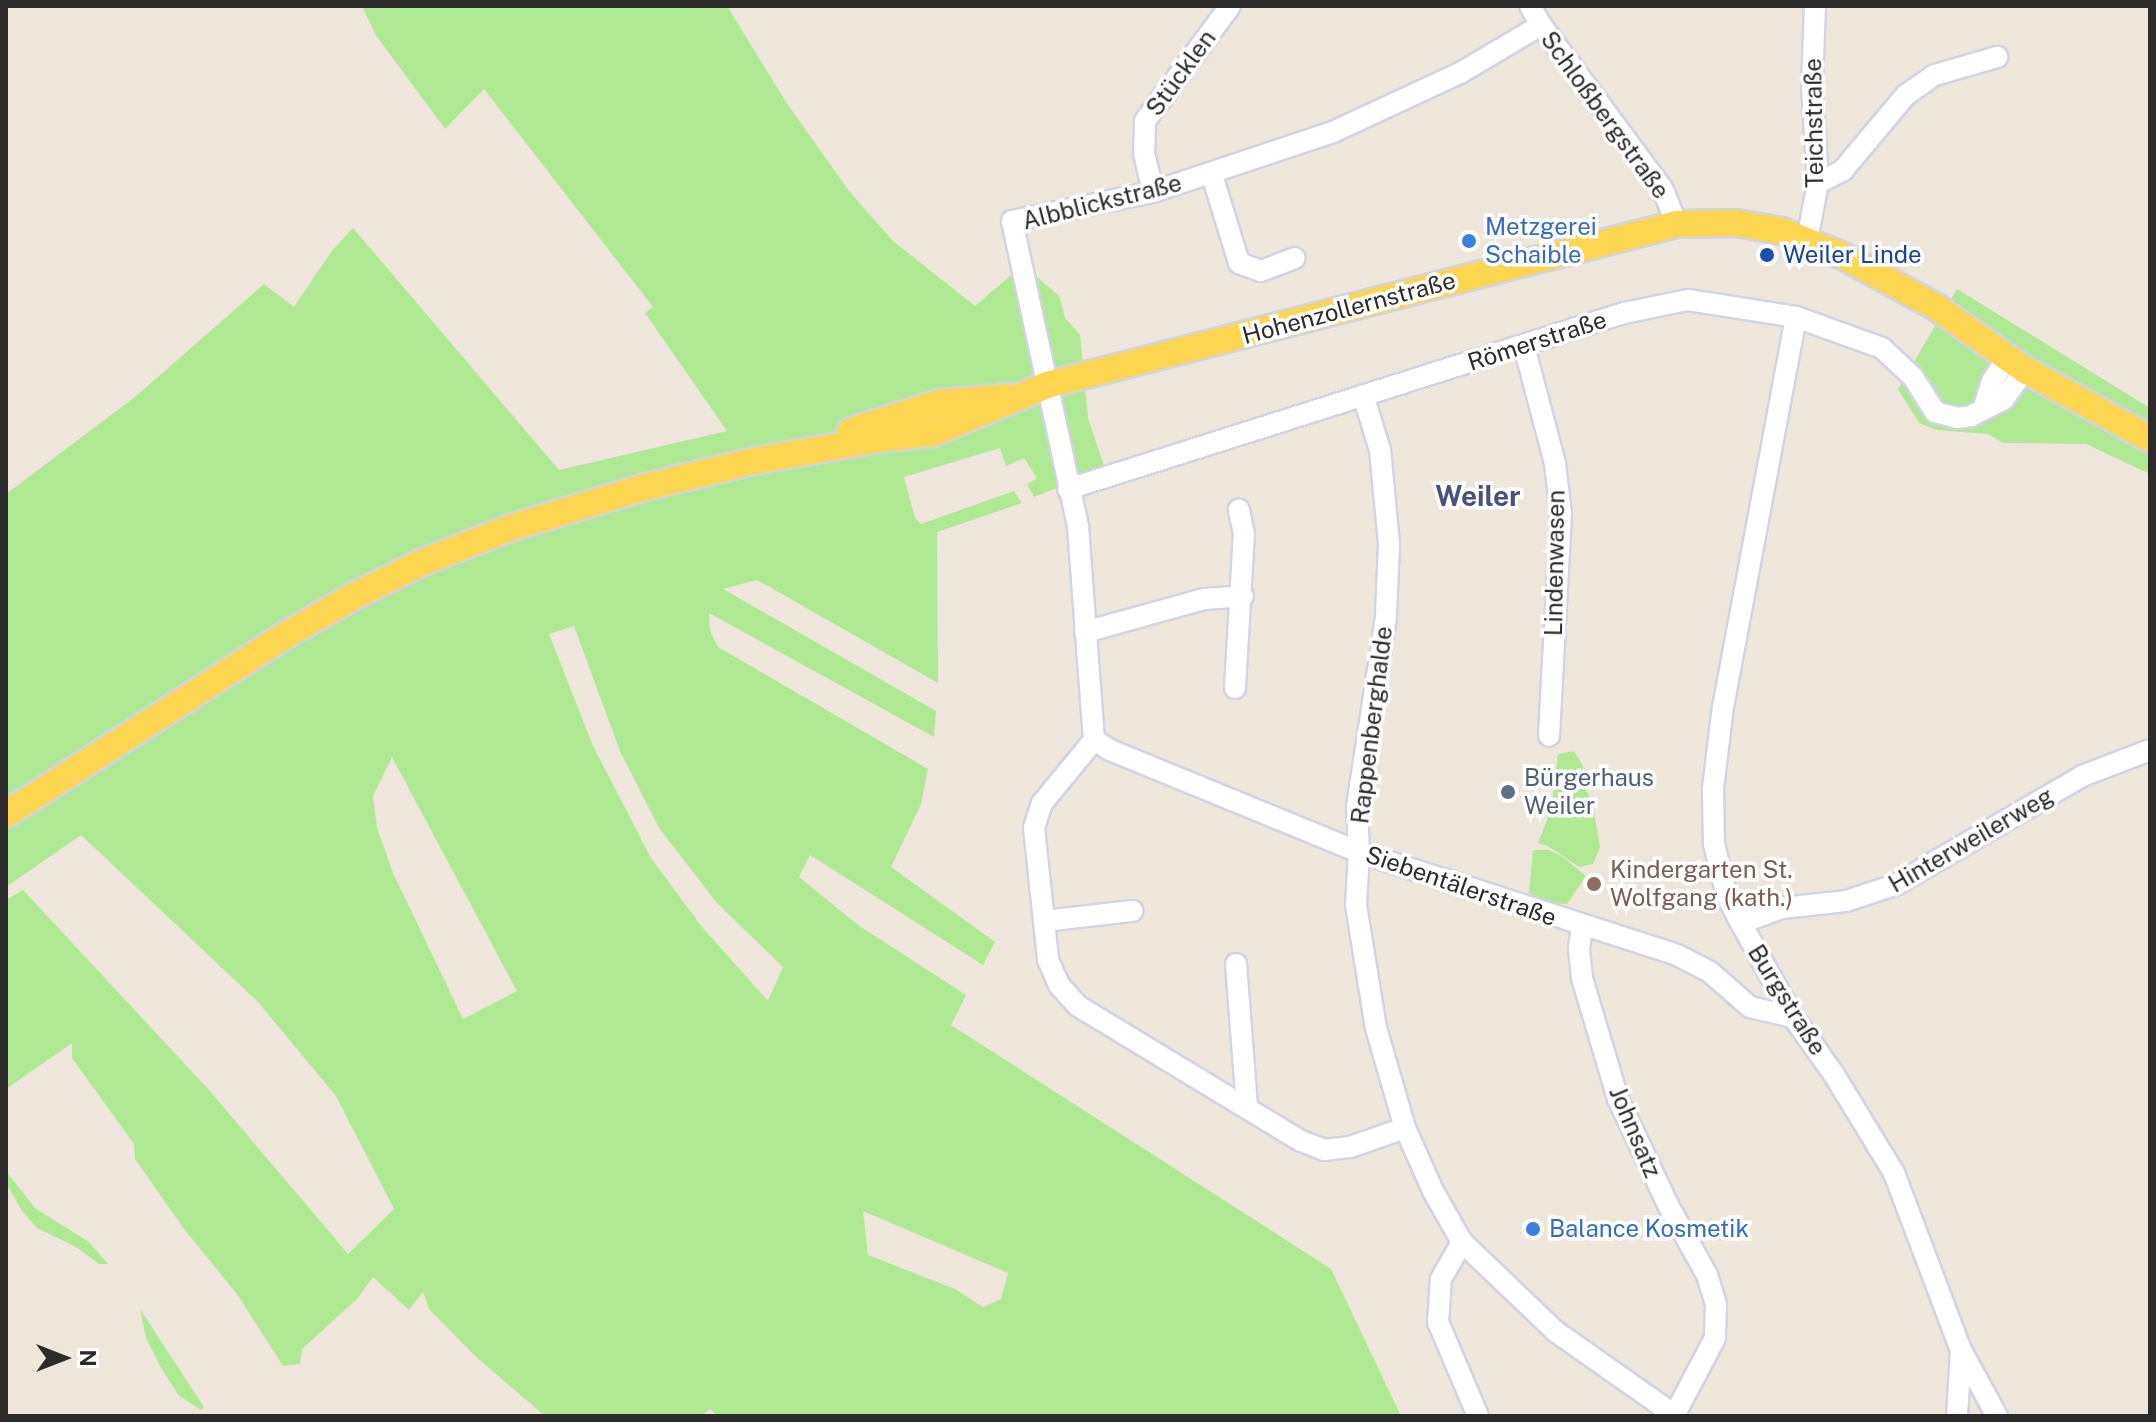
<!DOCTYPE html>
<meta charset="utf-8">
<style>
body{margin:0}
#map{position:relative;width:2156px;height:1422px;overflow:hidden;background:#eee6db;font-family:"Public Sans",sans-serif}
div>[style]{position:absolute}
[style*='--x']{left:calc(var(--x)*1px);top:calc(var(--y)*1px);width:calc(var(--w)*1px);rotate:calc(var(--a)*1deg)}
.green>*{inset:0;background:#b0e993}
.roads{filter:drop-shadow(2px 0 #d0d4e5) drop-shadow(-2px 0 #d0d4e5) drop-shadow(0 2px #d0d4e5) drop-shadow(0 -2px #d0d4e5)}
.minor>*{height:20px;margin:-10px;padding:0 10px;transform-origin:10px;border-radius:10px;background:#fff}
.major>*{height:26px;margin:-13px;padding:0 13px;transform-origin:13px;border-radius:13px;background:#fdd651}
.dots>*{width:22px;height:22px;translate:-50% -50%;box-sizing:border-box;border:4px solid #fff;border-radius:50%}
span{translate:-50% -50%;white-space:nowrap;text-align:center;line-height:1.15;-webkit-text-stroke:7px #fff;paint-order:stroke}
.street-label{font-size:24px;color:#2b2b2b}
.shop-label{font-size:24px;color:#366cbe}
.left{translate:0 -50%;text-align:left}
.transit-label{font-size:24px;color:#164399}
.service-label{font-size:24px;color:#4e5e75}
.education-label{font-size:24px;color:#785e54}
.quarter-label{font-size:28px;color:#475180;font-weight:700}
.frame{position:absolute;inset:0;border:8px solid #2b2b2b;pointer-events:none}
.north{position:absolute;left:24px;top:1318px;width:80px;height:80px;-webkit-text-stroke:6px #fff;paint-order:stroke;rotate:90deg;font-size:22px;font-weight:700;line-height:32px;text-align:center;color:#2b2b2b}
.north::after{content:'';display:block;margin:auto;width:28px;height:36px;background:#2b2b2b;clip-path:polygon(50% 0,100% 100%,50% 72%,0 100%)}
</style>
<div id="map">
<div class="green">
<div style="clip-path:polygon(evenodd,362px 6px,727px 6px,786px 102px,849px 191px,893px 241px,975px 306px,1023px 265px,1059px 296px,1065px 318px,1080px 335px,1088px 418px,1105px 469px,1034px 497px,1027px 484px,1037px 478px,1024px 458px,1006px 466px,1000px 448px,904px 477px,915px 518px,921px 524px,1014px 491px,1022px 503px,937px 532px,938px 683px,757px 580px,723px 589px,936px 711px,934px 737px,709px 613px,710px 631px,718px 647px,928px 769px,921px 804px,891px 867px,995px 942px,983px 965px,810px 855px,799px 877px,858px 925px,966px 995px,951px 1025px,1331px 1269px,1401px 1416px,718px 1416px,710px 1409px,701px 1416px,545px 1416px,474px 1355px,429px 1309px,423px 1292px,409px 1310px,373px 1277px,357px 1299px,302px 1349px,300px 1364px,283px 1366px,237px 1294px,184px 1229px,135px 1159px,134px 1144px,72px 1058px,72px 1043px,6px 1089px,6px 900px,23px 890px,209px 1090px,348px 1254px,394px 1209px,336px 1096px,258px 1002px,81px 835px,6px 887px,6px 494px,135px 397px,264px 284px,294px 307px,331px 252px,353px 228px,559px 470px,727px 431px,645px 313px,653px 307px,484px 89px,445px 129px,375px 34px,362px 6px,574px 626px,620px 751px,659px 828px,717px 903px,783px 967px,768px 1001px,702px 927px,651px 858px,593px 746px,549px 634px,574px 626px,362px 6px,392px 757px,517px 991px,463px 1019px,393px 873px,377px 828px,373px 796px,392px 757px,362px 6px,863px 1211px,1008px 1273px,1001px 1299px,983px 1307px,955px 1289px,868px 1255px,863px 1211px)"></div>
<div style="clip-path:polygon(1957px 289px,2150px 408px,2150px 474px,2086px 444px,2003px 443px,1988px 434px,1936px 430px,1919px 423px,1898px 389px)"></div>
<div style="clip-path:polygon(1574px 751px,1583px 766px,1582px 785px,1592px 800px,1600px 847px,1593px 864px,1579px 867px,1548px 846px,1538px 843px,1551px 810px,1558px 754px)"></div>
<div style="clip-path:polygon(1533px 850px,1549px 850px,1563px 857px,1586px 876px,1567px 904px,1552px 903px,1529px 893px)"></div>
<div style="clip-path:polygon(6px 1171px,35px 1208px,89px 1242px,108px 1264px,99px 1264px,76px 1247px,37px 1228px,22px 1211px,6px 1183px)"></div>
<div style="clip-path:polygon(140px 1309px,204px 1407px,201px 1410px,178px 1395px,160px 1366px,146px 1338px)"></div>
</div>
<div class="roads">
<div class="minor">
<div style="--x:1530;--y:6;--w:22;--a:60"></div>
<div style="--x:1541;--y:25;--w:205;--a:53.5"></div>
<div style="--x:1663;--y:190;--w:37;--a:68"></div>
<div style="--x:1541;--y:25;--w:94;--a:149.3"></div>
<div style="--x:1460;--y:73;--w:140;--a:155.1"></div>
<div style="--x:1333;--y:132;--w:190;--a:161.6"></div>
<div style="--x:1153;--y:192;--w:144;--a:168.4"></div>
<div style="--x:1012;--y:221;--w:313;--a:77.8"></div>
<div style="--x:1078;--y:527;--w:214;--a:85.7"></div>
<div style="--x:1094;--y:740;--w:19;--a:32"></div>
<div style="--x:1110;--y:750;--w:269;--a:22.3"></div>
<div style="--x:1359;--y:852;--w:334;--a:17.9"></div>
<div style="--x:1677;--y:955;--w:37;--a:27"></div>
<div style="--x:1710;--y:972;--w:53;--a:41.2"></div>
<div style="--x:1750;--y:1007;--w:44;--a:13.1"></div>
<div style="--x:1212;--y:175;--w:92;--a:72.9"></div>
<div style="--x:1239;--y:263;--w:23;--a:20"></div>
<div style="--x:1261;--y:271;--w:36;--a:-21"></div>
<div style="--x:1818;--y:183;--w:28;--a:-27"></div>
<div style="--x:1843;--y:170;--w:98;--a:-50"></div>
<div style="--x:1906;--y:95;--w:35;--a:-35"></div>
<div style="--x:1935;--y:75;--w:65;--a:-16.2"></div>
<div style="--x:1153;--y:192;--w:39;--a:-103"></div>
<div style="--x:1144;--y:154;--w:33;--a:-88"></div>
<div style="--x:1145;--y:121;--w:143;--a:-53.5"></div>
<div style="--x:1807;--y:240;--w:58;--a:-79.1"></div>
<div style="--x:1818;--y:183;--w:96;--a:-93.6"></div>
<div style="--x:1812;--y:87;--w:81;--a:-87.9"></div>
<div style="--x:1796;--y:317;--w:396;--a:100.6"></div>
<div style="--x:1723;--y:706;--w:84;--a:96.9"></div>
<div style="--x:1713;--y:789;--w:55;--a:89"></div>
<div style="--x:1714;--y:844;--w:54;--a:76"></div>
<div style="--x:1727;--y:896;--w:30;--a:63"></div>
<div style="--x:1741;--y:923;--w:107;--a:61"></div>
<div style="--x:1793;--y:1017;--w:69;--a:54.5"></div>
<div style="--x:1833;--y:1073;--w:117;--a:58.6"></div>
<div style="--x:1894;--y:1173;--w:189;--a:69.3"></div>
<div style="--x:1961;--y:1350;--w:75;--a:61.4"></div>
<div style="--x:1524;--y:346;--w:121;--a:75.2"></div>
<div style="--x:1555;--y:463;--w:51;--a:83.3"></div>
<div style="--x:1561;--y:514;--w:222;--a:93.1"></div>
<div style="--x:1363;--y:395;--w:58;--a:72.8"></div>
<div style="--x:1380;--y:450;--w:94;--a:84.5"></div>
<div style="--x:1389;--y:544;--w:73;--a:92.4"></div>
<div style="--x:1386;--y:617;--w:192;--a:98.7"></div>
<div style="--x:1357;--y:807;--w:45;--a:87.5"></div>
<div style="--x:1359;--y:852;--w:53;--a:93.2"></div>
<div style="--x:1356;--y:905;--w:125;--a:80.8"></div>
<div style="--x:1376;--y:1028;--w:104;--a:73.8"></div>
<div style="--x:1405;--y:1128;--w:69;--a:66"></div>
<div style="--x:1433;--y:1191;--w:59;--a:60.4"></div>
<div style="--x:1462;--y:1242;--w:129;--a:43.7"></div>
<div style="--x:1555;--y:1331;--w:148;--a:35.1"></div>
<div style="--x:1983;--y:410;--w:30;--a:-73"></div>
<div style="--x:1992;--y:381;--w:27;--a:-57"></div>
<div style="--x:1068;--y:489;--w:583;--a:-17.57"></div>
<div style="--x:1624;--y:313;--w:65;--a:-11.5"></div>
<div style="--x:1688;--y:300;--w:109;--a:8.9"></div>
<div style="--x:1796;--y:317;--w:91;--a:19.8"></div>
<div style="--x:1882;--y:348;--w:42;--a:43.1"></div>
<div style="--x:1913;--y:377;--w:41;--a:57.8"></div>
<div style="--x:1935;--y:412;--w:23;--a:15"></div>
<div style="--x:1957;--y:418;--w:14;--a:-8"></div>
<div style="--x:1971;--y:416;--w:36;--a:-27"></div>
<div style="--x:2003;--y:400;--w:37;--a:-54"></div>
<div style="--x:1085;--y:632;--w:123;--a:-15.5"></div>
<div style="--x:1204;--y:599;--w:39;--a:-4"></div>
<div style="--x:1235;--y:688;--w:154;--a:-86.7"></div>
<div style="--x:1244;--y:534;--w:25;--a:-102"></div>
<div style="--x:1094;--y:740;--w:82;--a:129.5"></div>
<div style="--x:1042;--y:803;--w:26;--a:108"></div>
<div style="--x:1034;--y:828;--w:133;--a:83.9"></div>
<div style="--x:1048;--y:960;--w:27;--a:66"></div>
<div style="--x:1059;--y:985;--w:28;--a:48"></div>
<div style="--x:1078;--y:1006;--w:261;--a:31.2"></div>
<div style="--x:1301;--y:1141;--w:25;--a:21"></div>
<div style="--x:1324;--y:1150;--w:26;--a:-7"></div>
<div style="--x:1350;--y:1147;--w:58;--a:-19.1"></div>
<div style="--x:1044;--y:921;--w:89;--a:-6.5"></div>
<div style="--x:1741;--y:923;--w:44;--a:-20.1"></div>
<div style="--x:1782;--y:908;--w:64;--a:-6.2"></div>
<div style="--x:1846;--y:901;--w:52;--a:-18.1"></div>
<div style="--x:1895;--y:885;--w:216;--a:-30.2"></div>
<div style="--x:2082;--y:776;--w:73;--a:-20.9"></div>
<div style="--x:1582;--y:927;--w:22;--a:98"></div>
<div style="--x:1579;--y:949;--w:29;--a:84"></div>
<div style="--x:1582;--y:978;--w:126;--a:73.4"></div>
<div style="--x:1618;--y:1099;--w:117;--a:64.7"></div>
<div style="--x:1668;--y:1205;--w:80;--a:60.9"></div>
<div style="--x:1707;--y:1275;--w:31;--a:73"></div>
<div style="--x:1716;--y:1305;--w:33;--a:92"></div>
<div style="--x:1715;--y:1338;--w:86;--a:117.8"></div>
<div style="--x:1236;--y:964;--w:143;--a:85.6"></div>
<div style="--x:1462;--y:1242;--w:43;--a:119.6"></div>
<div style="--x:1441;--y:1279;--w:43;--a:94"></div>
<div style="--x:1438;--y:1322;--w:102;--a:66.9"></div>
<div style="--x:1957;--y:1416;--w:66;--a:-86.5"></div>
</div>
<div class="major">
<div style="--x:851;--y:431;--w:92;--a:-17.7"></div>
<div style="--x:939;--y:403;--w:68;--a:-5"></div>
<div style="--x:6;--y:814;--w:330;--a:-32.6"></div>
<div style="--x:284;--y:636;--w:83;--a:-29.7"></div>
<div style="--x:356;--y:595;--w:75;--a:-26.2"></div>
<div style="--x:423;--y:562;--w:93;--a:-21.3"></div>
<div style="--x:510;--y:528;--w:138;--a:-16.9"></div>
<div style="--x:642;--y:488;--w:115;--a:-13.6"></div>
<div style="--x:754;--y:461;--w:125;--a:-10.1"></div>
<div style="--x:877;--y:439;--w:56;--a:-6.1"></div>
<div style="--x:933;--y:433;--w:124;--a:-22.8"></div>
<div style="--x:1047;--y:385;--w:650;--a:-14.34"></div>
<div style="--x:1677;--y:224;--w:59;--a:-1"></div>
<div style="--x:1736;--y:223;--w:47;--a:9.9"></div>
<div style="--x:1782;--y:231;--w:66;--a:22.3"></div>
<div style="--x:1843;--y:256;--w:106;--a:28.7"></div>
<div style="--x:1936;--y:307;--w:109;--a:35.3"></div>
<div style="--x:2025;--y:370;--w:143;--a:28.9"></div>
</div>
</div>
<div class="dots">
<div style="left:1469px;top:241px;background:#3f7fe0"></div>
<div style="left:1767px;top:255px;background:#1a4fb4"></div>
<div style="left:1508px;top:792px;background:#5c6f8a"></div>
<div style="left:1594px;top:884px;background:#8d6e63"></div>
<div style="left:1533px;top:1229px;background:#3f7fe0"></div>
</div>
<div class="street-label">
<span style="left:1181px;top:73px;rotate:-54deg">Stücklen</span>
<span style="left:1605px;top:115px;rotate:54deg">Schloßbergstraße</span>
<span style="left:1814px;top:123px;rotate:-91deg">Teichstraße</span>
<span style="left:1102px;top:202px;rotate:-14deg">Albblickstraße</span>
<span style="left:1349px;top:308px;rotate:-15deg">Hohenzollernstraße</span>
<span style="left:1537px;top:341px;rotate:-18deg">Römerstraße</span>
<span style="left:1555px;top:563px;rotate:-89deg">Lindenwasen</span>
<span style="left:1372px;top:725px;rotate:-83deg">Rappenberghalde</span>
<span style="left:1971px;top:840px;rotate:-30deg">Hinterweilerweg</span>
<span style="left:1461px;top:886px;rotate:19deg">Siebentälerstraße</span>
<span style="left:1787px;top:1000px;rotate:58deg">Burgstraße</span>
<span style="left:1635px;top:1132px;rotate:67deg">Johnsatz</span>
</div>
<div class="shop-label">
<span class="left" style="left:1485px;top:241px">Metzgerei<br>Schaible</span>
<span class="left" style="left:1549px;top:1229px">Balance Kosmetik</span>
</div>
<div class="transit-label">
<span class="left" style="left:1783px;top:255px">Weiler Linde</span>
</div>
<div class="service-label">
<span class="left" style="left:1524px;top:792px">Bürgerhaus<br>Weiler</span>
</div>
<div class="education-label">
<span class="left" style="left:1610px;top:884px">Kindergarten St.<br>Wolfgang (kath.)</span>
</div>
<div class="quarter-label">
<span style="left:1478px;top:496px">Weiler</span>
</div>
<div class="frame"></div>
<div class="north">N</div>
</div>
